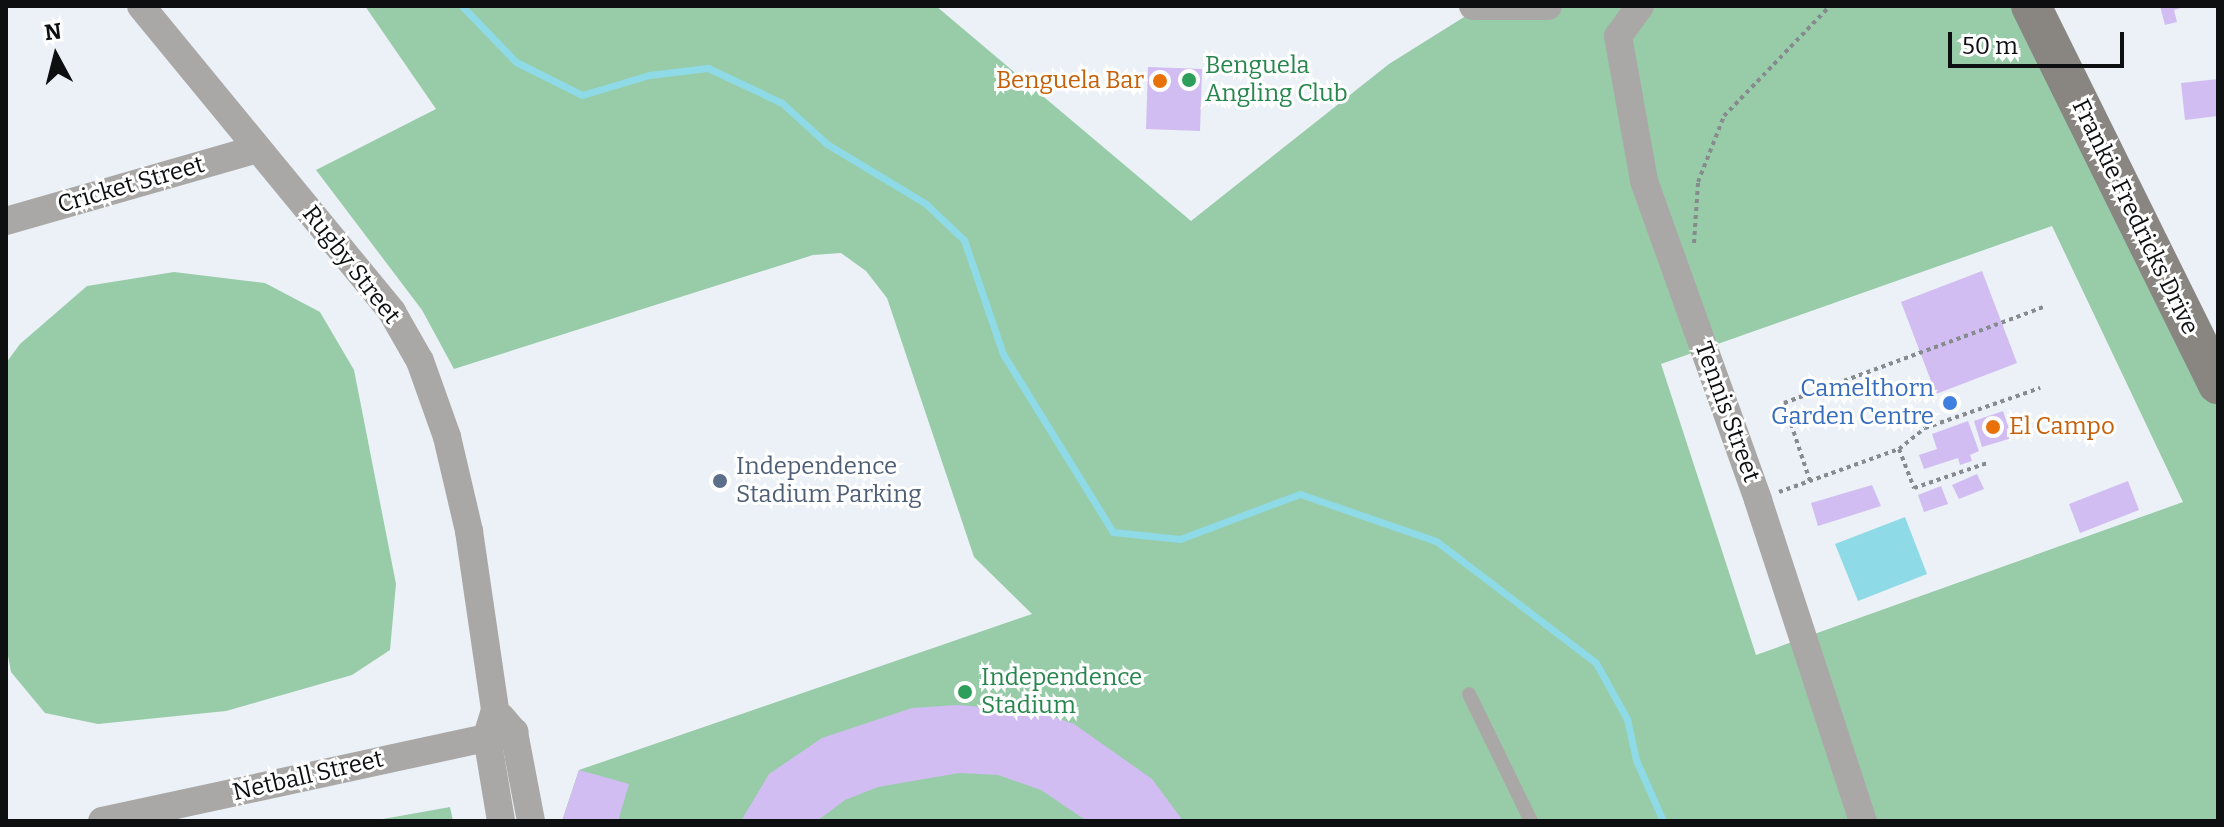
<!DOCTYPE html>
<style>
body{margin:0}
#map{position:relative;width:2224px;height:827px;overflow:hidden;background:#ebf1f6;font-family:Bitter,serif}
div>[style]{position:absolute}
[style*='--x']{left:calc(var(--x)*1px);top:calc(var(--y)*1px);width:calc(var(--w)*1px);rotate:calc(var(--a)*1deg)}
.green>*{inset:0;background:#98cca9}
.water>*{inset:0;background:#8fdae7}
.stream>*{height:7px;margin:-3.5px;padding:0 3.5px;transform-origin:3.5px;border-radius:3.5px;background:#8fdae7}
.building>*{inset:0;background:#d1bdf2}
.path>*{height:4px;margin-top:-2px;transform-origin:0;background:repeating-linear-gradient(90deg,#868b8e 0 4px,transparent 0 8px)}
.lane>*{height:14px;margin:-7px;padding:0 7px;transform-origin:7px;border-radius:7px;background:#aaa8a6}
.street>*{height:28px;margin:-14px;padding:0 14px;transform-origin:14px;border-radius:14px;background:#aaa8a6}
.secondary>*{height:40px;margin:-20px;padding:0 20px;transform-origin:20px;border-radius:20px;background:#898682}
.dots>*{width:22px;height:22px;translate:-50% -50%;box-sizing:border-box;border:4px solid #fff;border-radius:50%}
span{translate:-50% -50%;white-space:nowrap;text-align:center;line-height:1.15;-webkit-text-stroke:6px #fff;paint-order:stroke}
.leisure-label{font-size:24px;color:#27864d}
.left{translate:0 -50%;text-align:left}
.food-label{font-size:24px;color:#c56008}
.right{translate:-100% -50%;text-align:right}
.street-label{font-size:24px;color:#0d0f11}
.shop-label{font-size:24px;color:#366cbe}
.service-label{font-size:24px;color:#4e5e75}
.frame{position:absolute;inset:0;border:8px solid #0d0f11;pointer-events:none}
.north{position:absolute;left:16px;top:16px;width:80px;height:80px;-webkit-text-stroke:6px #fff;paint-order:stroke;rotate:353deg;font-size:22px;font-weight:700;line-height:32px;text-align:center;color:#0d0f11}
.north::after{content:'';display:block;margin:auto;width:28px;height:36px;background:#0d0f11;clip-path:polygon(50% 0,100% 100%,50% 72%,0 100%)}
.scale{position:absolute;left:1948px;top:32px;width:176px;height:36px;box-sizing:border-box;border:4px solid #0d0f11;border-top:0;padding-left:10px;font-size:24px;line-height:28px;white-space:nowrap;color:#0d0f11;-webkit-text-stroke:6px #fff;paint-order:stroke}
</style>
<div id="map">
<div class="green">
<div style="clip-path:polygon(evenodd,365px 6px,936px 6px,1191px 221px,1389px 64px,1480px 7px,2031px 6px,2218px 385px,2218px 821px,562px 821px,579px 770px,1032px 614px,974px 557px,887px 298px,866px 271px,841px 253px,813px 255px,454px 369px,422px 310px,316px 170px,436px 109px,365px 6px,2052px 226px,2183px 502px,1756px 655px,1661px 364px,2052px 226px)"></div>
<div style="clip-path:polygon(174px 272px,265px 283px,320px 312px,354px 370px,396px 584px,390px 650px,352px 675px,226px 711px,98px 724px,45px 713px,11px 672px,6px 645px,6px 363px,20px 344px,87px 286px)"></div>
<div style="clip-path:polygon(450px 807px,453px 821px,372px 821px)"></div>
</div>
<div class="water">
<div style="clip-path:polygon(1905px 517px,1927px 574px,1858px 601px,1835px 544px)"></div>
</div>
<div class="stream">
<div style="--x:462;--y:6;--w:78;--a:46"></div>
<div style="--x:516;--y:62;--w:74;--a:26.6"></div>
<div style="--x:582;--y:95;--w:70;--a:-16.6"></div>
<div style="--x:649;--y:75;--w:59;--a:-6.8"></div>
<div style="--x:708;--y:68;--w:82;--a:25.3"></div>
<div style="--x:782;--y:103;--w:61;--a:42.3"></div>
<div style="--x:827;--y:144;--w:116;--a:31.2"></div>
<div style="--x:926;--y:204;--w:52;--a:43.5"></div>
<div style="--x:964;--y:240;--w:120;--a:71.1"></div>
<div style="--x:1003;--y:354;--w:209;--a:58.3"></div>
<div style="--x:1113;--y:532;--w:67;--a:6"></div>
<div style="--x:1180;--y:539;--w:128;--a:-20.6"></div>
<div style="--x:1300;--y:494;--w:144;--a:19.1"></div>
<div style="--x:1436;--y:541;--w:201;--a:37.3"></div>
<div style="--x:1596;--y:663;--w:64;--a:61"></div>
<div style="--x:1627;--y:719;--w:42;--a:77.6"></div>
<div style="--x:1636;--y:760;--w:67;--a:66.1"></div>
</div>
<div class="building">
<div style="clip-path:polygon(2160px 6px,2184px 6px,2184px 7px,2174px 10px,2177px 22px,2165px 25px)"></div>
<div style="clip-path:polygon(1148px 67px,1202px 69px,1200px 131px,1146px 129px)"></div>
<div style="clip-path:polygon(2218px 79px,2218px 116px,2185px 120px,2181px 83px)"></div>
<div style="clip-path:polygon(1982px 271px,2017px 363px,1936px 394px,1901px 302px)"></div>
<div style="clip-path:polygon(2003px 411px,2012px 438px,1982px 447px,1974px 421px)"></div>
<div style="clip-path:polygon(1968px 421px,1979px 451px,1970px 455px,1972px 461px,1960px 465px,1958px 458px,1924px 469px,1919px 455px,1937px 449px,1932px 434px)"></div>
<div style="clip-path:polygon(1977px 474px,1984px 489px,1959px 499px,1952px 485px)"></div>
<div style="clip-path:polygon(2128px 481px,2139px 510px,2080px 533px,2069px 504px)"></div>
<div style="clip-path:polygon(1872px 485px,1881px 506px,1818px 526px,1811px 503px)"></div>
<div style="clip-path:polygon(1941px 486px,1948px 504px,1924px 512px,1918px 495px)"></div>
<div style="clip-path:polygon(958px 705px,1040px 712px,1074px 724px,1152px 779px,1183px 821px,1087px 821px,1041px 790px,998px 775px,959px 773px,878px 787px,845px 800px,817px 821px,741px 821px,769px 774px,822px 738px,912px 708px)"></div>
<div style="clip-path:polygon(579px 770px,629px 784px,618px 821px,562px 821px)"></div>
</div>
<div class="path">
<div style="--x:1694;--y:243;--w:61;--a:-86.2"></div>
<div style="--x:1698;--y:182;--w:71;--a:-68.5"></div>
<div style="--x:1724;--y:116;--w:153;--a:-46.1"></div>
<div style="--x:1899;--y:449;--w:33;--a:-39"></div>
<div style="--x:1925;--y:428;--w:122;--a:-19.2"></div>
<div style="--x:1810;--y:481;--w:82;--a:-108.4"></div>
<div style="--x:1784;--y:403;--w:276;--a:-20.3"></div>
<div style="--x:1779;--y:492;--w:127;--a:-19.7"></div>
<div style="--x:1899;--y:449;--w:42;--a:69"></div>
<div style="--x:1914;--y:488;--w:77;--a:-18.9"></div>
</div>
<div class="lane">
<div style="--x:1469;--y:694;--w:141;--a:64"></div>
</div>
<div class="street">
<div style="--x:141;--y:6;--w:396;--a:50.6"></div>
<div style="--x:392;--y:312;--w:56;--a:60.3"></div>
<div style="--x:420;--y:361;--w:81;--a:70.4"></div>
<div style="--x:447;--y:437;--w:97;--a:76.8"></div>
<div style="--x:469;--y:531;--w:181;--a:81.7"></div>
<div style="--x:495;--y:710;--w:28;--a:107"></div>
<div style="--x:487;--y:737;--w:85;--a:80.5"></div>
<div style="--x:1473;--y:6;--w:75;--a:0"></div>
<div style="--x:1640;--y:6;--w:37;--a:126"></div>
<div style="--x:1618;--y:36;--w:147;--a:79.8"></div>
<div style="--x:1644;--y:181;--w:339;--a:70.3"></div>
<div style="--x:1758;--y:500;--w:338;--a:71.9"></div>
<div style="--x:6;--y:221;--w:261;--a:-16"></div>
<div style="--x:501;--y:717;--w:20;--a:49"></div>
<div style="--x:514;--y:732;--w:91;--a:79.2"></div>
<div style="--x:102;--y:821;--w:422;--a:-12.2"></div>
</div>
<div class="secondary">
<div style="--x:2031;--y:6;--w:422;--a:63.7"></div>
</div>
<div class="dots">
<div style="left:1189px;top:80px;background:#2e9e5b"></div>
<div style="left:1160px;top:81px;background:#e8710a"></div>
<div style="left:1950px;top:403px;background:#3f7fe0"></div>
<div style="left:1993px;top:427px;background:#e8710a"></div>
<div style="left:720px;top:481px;background:#5c6f8a"></div>
<div style="left:965px;top:692px;background:#2e9e5b"></div>
</div>
<div class="leisure-label">
<span class="left" style="left:1205px;top:80px">Benguela<br>Angling Club</span>
<span class="left" style="left:981px;top:692px">Independence<br>Stadium</span>
</div>
<div class="food-label">
<span class="right" style="left:1144px;top:81px">Benguela Bar</span>
<span class="left" style="left:2009px;top:427px">El Campo</span>
</div>
<div class="street-label">
<span style="left:131px;top:185px;rotate:-16deg">Cricket Street</span>
<span style="left:2135px;top:217px;rotate:64deg">Frankie Fredricks Drive</span>
<span style="left:351px;top:265px;rotate:52deg">Rugby Street</span>
<span style="left:1727px;top:412px;rotate:70deg">Tennis Street</span>
<span style="left:308px;top:776px;rotate:-13deg">Netball Street</span>
</div>
<div class="shop-label">
<span class="right" style="left:1934px;top:403px">Camelthorn<br>Garden Centre</span>
</div>
<div class="service-label">
<span class="left" style="left:736px;top:481px">Independence<br>Stadium Parking</span>
</div>
<div class="frame"></div>
<div class="north">N</div>
<div class="scale">50 m</div>
</div>
